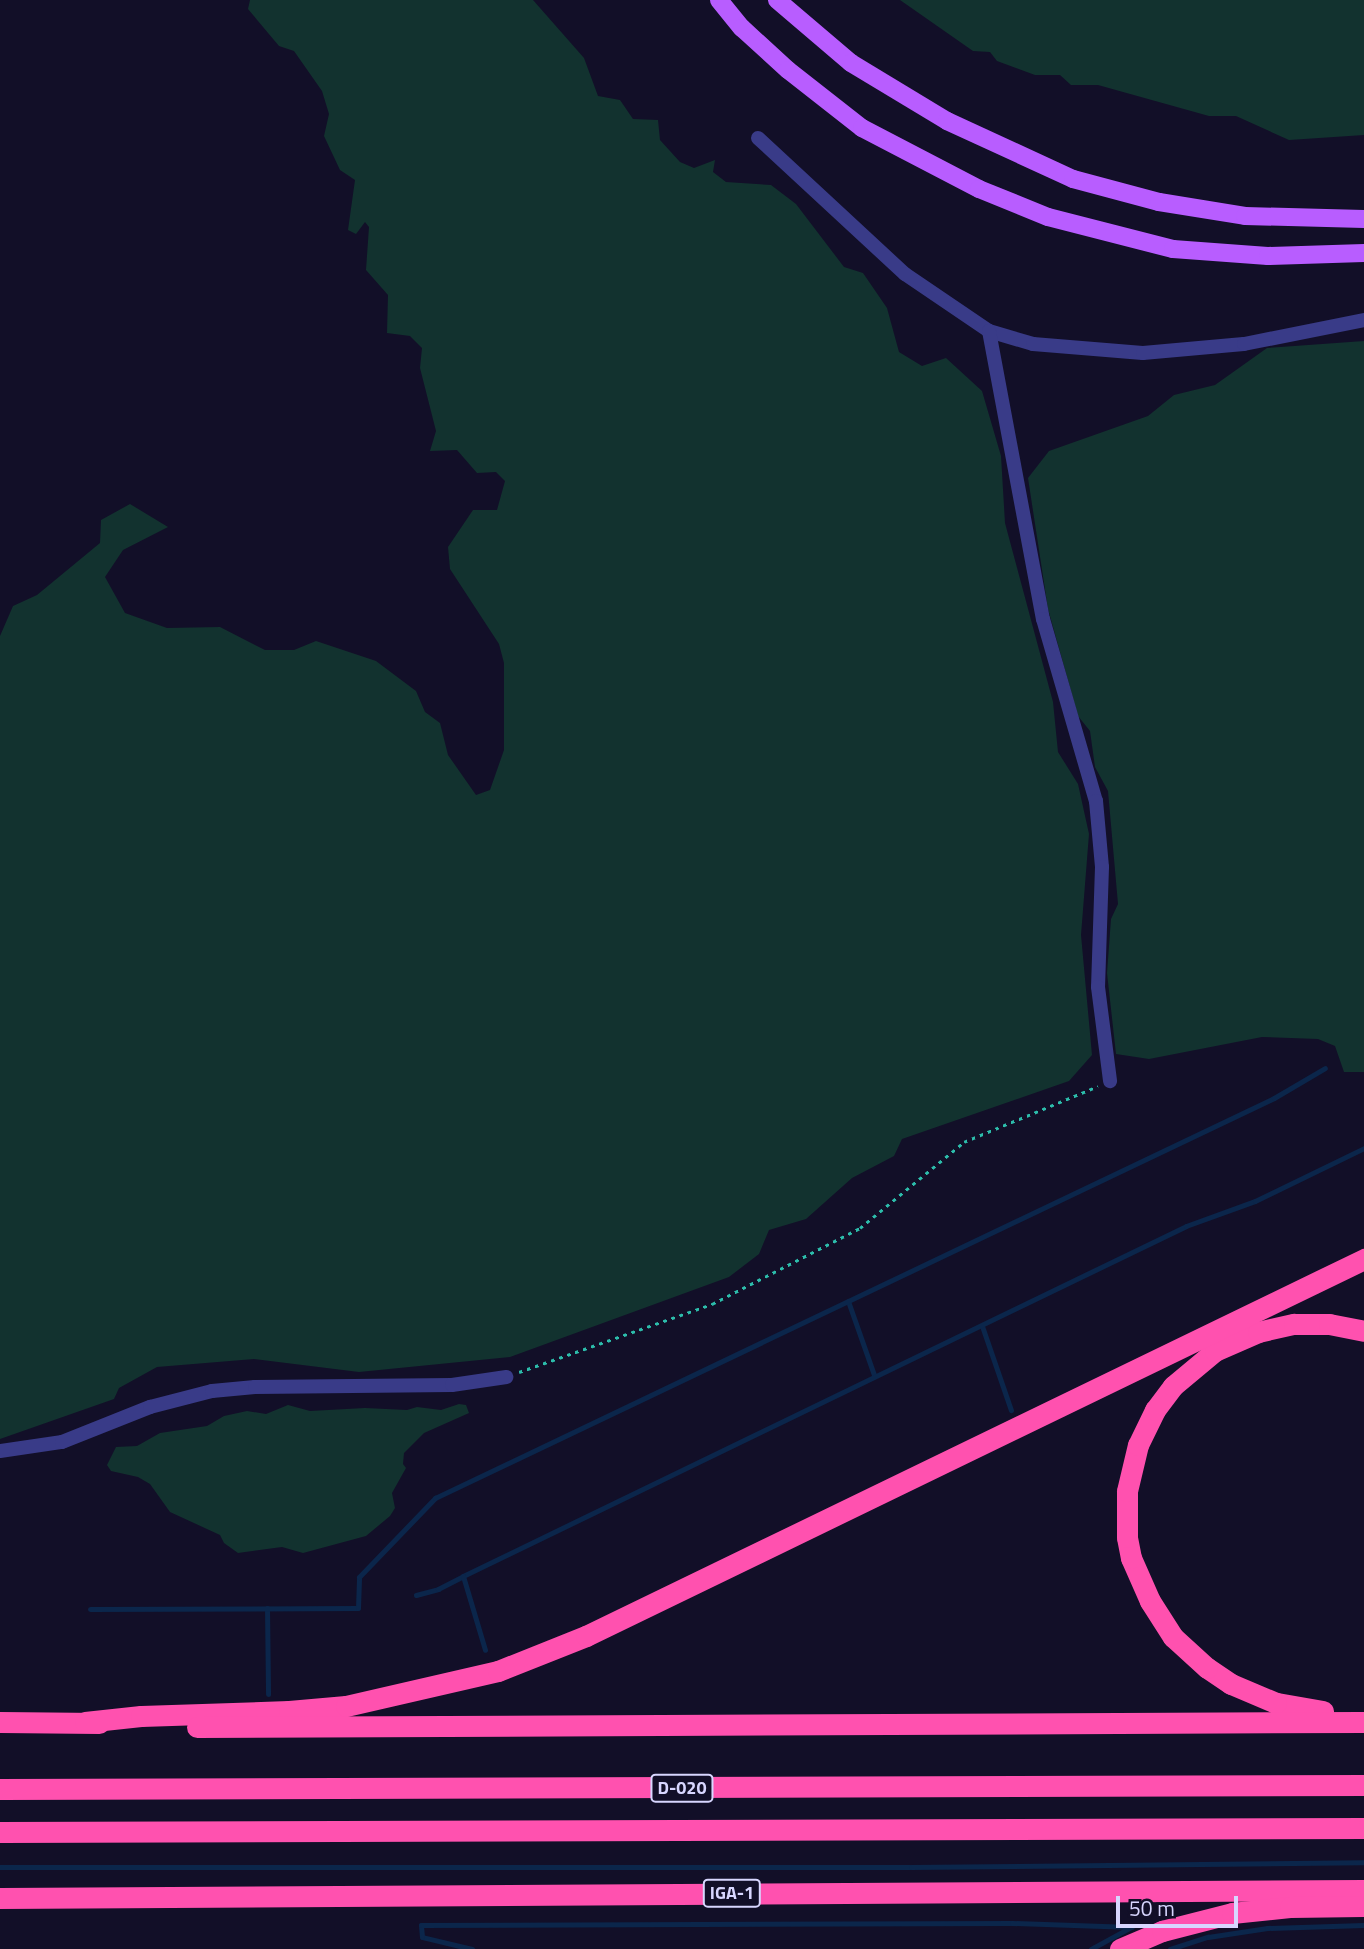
<!DOCTYPE html>
<style>
body{margin:0}
#map{position:relative;width:1364px;height:1949px;overflow:hidden;background:#120f28;font-family:"Titillium Web",sans-serif}
div>[style]{position:absolute}
[style*='--x']{left:calc(var(--x)*1px);top:calc(var(--y)*1px);width:calc(var(--w)*1px);rotate:calc(var(--a)*1deg)}
.green>*{inset:0;background:#12322f}
.stream>*{height:5px;margin:-2.5px;padding:0 2.5px;transform-origin:2.5px;border-radius:2.5px;background:#0b264b}
.path>*{height:2.5px;margin-top:-1.25px;transform-origin:0;background:repeating-linear-gradient(90deg,#2cbdab 0 3.5px,transparent 0 8.5px)}
.street>*{height:14px;margin:-7px;padding:0 7px;transform-origin:7px;border-radius:7px;background:#393b88}
.primary>*{height:18px;margin:-9px;padding:0 9px;transform-origin:9px;border-radius:9px;background:#b85dff}
.highway>*{height:21px;margin:-10.5px;padding:0 10.5px;transform-origin:10.5px;border-radius:10.5px;background:#ff51af}
span{translate:-50% -50%;white-space:nowrap;text-align:center;line-height:1.15;-webkit-text-stroke:6px #120f28;paint-order:stroke}
.shield-label span{padding:2px 5px;background:#120f28;border:2px solid;border-radius:5px;-webkit-text-stroke-width:0}
.shield-label{font-size:18px;color:#d8d6ff;font-weight:700}
.scale{position:absolute;left:1116px;top:1896px;width:122px;height:32px;box-sizing:border-box;border:4px solid #d8d6ff;border-top:0;padding-left:9px;font-size:21px;line-height:24px;white-space:nowrap;color:#d8d6ff;-webkit-text-stroke:5px #120f28;paint-order:stroke}
</style>
<div id="map">
<div class="green">
<div style="clip-path:polygon(250px 0,533px 0,584px 58px,598px 96px,620px 100px,633px 119px,658px 120px,660px 140px,680px 162px,694px 168px,715px 160px,713px 172px,726px 182px,771px 185px,796px 204px,844px 267px,863px 273px,887px 308px,899px 352px,922px 366px,946px 358px,982px 391px,1001px 456px,1005px 523px,1053px 702px,1058px 752px,1078px 784px,1089px 834px,1081px 935px,1092px 1055px,1069px 1081px,902px 1139px,894px 1156px,852px 1178px,806px 1219px,769px 1230px,759px 1254px,729px 1277px,510px 1357px,359px 1372px,254px 1359px,157px 1367px,119px 1388px,114px 1399px,0 1439px,0 636px,13px 606px,37px 595px,100px 543px,101px 520px,130px 504px,168px 527px,123px 550px,105px 577px,125px 613px,167px 628px,220px 627px,265px 650px,294px 650px,316px 641px,376px 661px,416px 691px,425px 712px,440px 723px,448px 755px,476px 795px,490px 790px,504px 750px,504px 663px,499px 644px,450px 569px,448px 547px,473px 510px,497px 510px,505px 481px,496px 472px,477px 473px,457px 450px,430px 451px,436px 431px,420px 368px,422px 348px,410px 336px,387px 333px,388px 295px,366px 270px,369px 227px,365px 222px,356px 234px,348px 230px,355px 180px,340px 170px,324px 136px,329px 114px,322px 91px,294px 51px,279px 46px,248px 9px)"></div>
<div style="clip-path:polygon(900px 0,1364px 0,1364px 135px,1289px 140px,1236px 116px,1209px 116px,1098px 85px,1071px 85px,1060px 75px,1035px 75px,997px 61px,990px 52px,973px 51px)"></div>
<div style="clip-path:polygon(1364px 341px,1364px 1072px,1344px 1072px,1335px 1046px,1318px 1039px,1262px 1037px,1149px 1059px,1116px 1054px,1107px 973px,1111px 919px,1118px 904px,1108px 791px,1095px 767px,1090px 731px,1078px 716px,1048px 609px,1028px 478px,1049px 451px,1148px 416px,1174px 395px,1215px 385px,1267px 348px)"></div>
<div style="clip-path:polygon(459px 1404px,466px 1405px,469px 1413px,424px 1433px,404px 1453px,403px 1464px,406px 1468px,392px 1493px,395px 1508px,390px 1516px,366px 1536px,303px 1553px,282px 1547px,238px 1553px,224px 1543px,220px 1535px,170px 1512px,150px 1484px,138px 1477px,111px 1471px,107px 1465px,116px 1447px,137px 1446px,160px 1433px,207px 1426px,224px 1416px,247px 1411px,266px 1414px,288px 1405px,310px 1411px,365px 1408px,407px 1410px,417px 1407px,441px 1410px)"></div>
</div>
<div class="stream">
<div style="--x:848;--y:1301;--w:78;--a:70.6"></div>
<div style="--x:982;--y:1326;--w:89;--a:71"></div>
<div style="--x:463;--y:1576;--w:803;--a:-25.83"></div>
<div style="--x:1186;--y:1226;--w:73;--a:-19.9"></div>
<div style="--x:1255;--y:1201;--w:121;--a:-25.9"></div>
<div style="--x:416;--y:1595;--w:23;--a:-15"></div>
<div style="--x:438;--y:1589;--w:28;--a:-27"></div>
<div style="--x:463;--y:1576;--w:77;--a:73.4"></div>
<div style="--x:267;--y:1608;--w:86;--a:89.3"></div>
<div style="--x:90;--y:1609;--w:268;--a:-0.2"></div>
<div style="--x:358;--y:1608;--w:31;--a:-88"></div>
<div style="--x:359;--y:1577;--w:110;--a:-46.1"></div>
<div style="--x:435;--y:1498;--w:929;--a:-25.49"></div>
<div style="--x:1274;--y:1098;--w:59;--a:-30.5"></div>
<div style="--x:0;--y:1867;--w:911;--a:0"></div>
<div style="--x:911;--y:1867;--w:453;--a:-0.6"></div>
<div style="--x:472;--y:1949;--w:51;--a:-166.5"></div>
<div style="--x:422;--y:1937;--w:12;--a:-95"></div>
<div style="--x:421;--y:1925;--w:591;--a:-0.19"></div>
<div style="--x:1012;--y:1923;--w:120;--a:1.9"></div>
<div style="--x:1091;--y:1949;--w:46;--a:-28.8"></div>
<div style="--x:1170;--y:1949;--w:40;--a:-18"></div>
<div style="--x:1208;--y:1937;--w:60;--a:-8.7"></div>
<div style="--x:1267;--y:1928;--w:97;--a:-1.8"></div>
</div>
<div class="path">
<div style="--x:519;--y:1372;--w:205;--a:-19.4"></div>
<div style="--x:712;--y:1304;--w:166;--a:-27.2"></div>
<div style="--x:860;--y:1228;--w:135;--a:-39.6"></div>
<div style="--x:964;--y:1142;--w:145;--a:-22.7"></div>
</div>
<div class="street">
<div style="--x:758;--y:138;--w:200;--a:42.8"></div>
<div style="--x:905;--y:274;--w:102;--a:34.2"></div>
<div style="--x:989;--y:331;--w:46;--a:16.5"></div>
<div style="--x:1033;--y:344;--w:110;--a:4.7"></div>
<div style="--x:1143;--y:353;--w:101;--a:-5.1"></div>
<div style="--x:1244;--y:344;--w:122;--a:-11.3"></div>
<div style="--x:989;--y:331;--w:293;--a:79.4"></div>
<div style="--x:1043;--y:619;--w:190;--a:73.8"></div>
<div style="--x:1096;--y:801;--w:66;--a:84.8"></div>
<div style="--x:1102;--y:867;--w:120;--a:91.9"></div>
<div style="--x:1098;--y:987;--w:95;--a:82.7"></div>
<div style="--x:0;--y:1451;--w:63;--a:-8.3"></div>
<div style="--x:62;--y:1442;--w:95;--a:-21.7"></div>
<div style="--x:150;--y:1407;--w:64;--a:-14.5"></div>
<div style="--x:212;--y:1391;--w:43;--a:-5.3"></div>
<div style="--x:255;--y:1387;--w:197;--a:-0.6"></div>
<div style="--x:452;--y:1385;--w:55;--a:-8.4"></div>
</div>
<div class="primary">
<div style="--x:719;--y:0;--w:36;--a:51"></div>
<div style="--x:742;--y:28;--w:62;--a:42.4"></div>
<div style="--x:788;--y:70;--w:94;--a:38.1"></div>
<div style="--x:862;--y:128;--w:132;--a:27.5"></div>
<div style="--x:979;--y:189;--w:74;--a:22.1"></div>
<div style="--x:1048;--y:217;--w:129;--a:14.4"></div>
<div style="--x:1173;--y:249;--w:95;--a:4.2"></div>
<div style="--x:1268;--y:256;--w:96;--a:-1.8"></div>
<div style="--x:777;--y:0;--w:97;--a:40.4"></div>
<div style="--x:851;--y:63;--w:112;--a:31.1"></div>
<div style="--x:947;--y:121;--w:139;--a:24.7"></div>
<div style="--x:1073;--y:179;--w:89;--a:15"></div>
<div style="--x:1159;--y:202;--w:87;--a:9.2"></div>
<div style="--x:1245;--y:216;--w:119;--a:1.4"></div>
</div>
<div class="highway">
<div style="--x:1323;--y:1711;--w:48;--a:-170.3"></div>
<div style="--x:1276;--y:1703;--w:49;--a:-157.1"></div>
<div style="--x:1231;--y:1684;--w:29;--a:-146"></div>
<div style="--x:1207;--y:1668;--w:46;--a:-137.6"></div>
<div style="--x:1173;--y:1637;--w:43;--a:-122.6"></div>
<div style="--x:1150;--y:1601;--w:47;--a:-113.8"></div>
<div style="--x:1131;--y:1558;--w:21;--a:-101"></div>
<div style="--x:1127;--y:1537;--w:46;--a:-90"></div>
<div style="--x:1127;--y:1491;--w:47;--a:-76.6"></div>
<div style="--x:1138;--y:1445;--w:39;--a:-64"></div>
<div style="--x:1155;--y:1410;--w:30;--a:-53"></div>
<div style="--x:1173;--y:1386;--w:55;--a:-39.8"></div>
<div style="--x:1215;--y:1351;--w:47;--a:-23.8"></div>
<div style="--x:1258;--y:1332;--w:37;--a:-13"></div>
<div style="--x:1294;--y:1324;--w:35;--a:0"></div>
<div style="--x:1329;--y:1324;--w:36;--a:11"></div>
<div style="--x:0;--y:1722;--w:99;--a:0.6"></div>
<div style="--x:85;--y:1722;--w:56;--a:-6.1"></div>
<div style="--x:141;--y:1716;--w:148;--a:-1.9"></div>
<div style="--x:289;--y:1711;--w:57;--a:-5"></div>
<div style="--x:346;--y:1706;--w:156;--a:-13"></div>
<div style="--x:498;--y:1671;--w:95;--a:-21.7"></div>
<div style="--x:586;--y:1636;--w:865;--a:-25.85"></div>
<div style="--x:197;--y:1727;--w:1167;--a:-0.25"></div>
<div style="--x:0;--y:1789;--w:1364;--a:-0.17"></div>
<div style="--x:0;--y:1832;--w:1364;--a:-0.17"></div>
<div style="--x:0;--y:1898;--w:1364;--a:-0.34"></div>
<div style="--x:1120;--y:1949;--w:46;--a:-23.2"></div>
<div style="--x:1162;--y:1931;--w:72;--a:-14.4"></div>
<div style="--x:1232;--y:1913;--w:58;--a:-5.9"></div>
<div style="--x:1290;--y:1907;--w:74;--a:-0.8"></div>
</div>
<div class="shield-label">
<span style="left:682px;top:1788px">D-020</span>
<span style="left:732px;top:1893px">IGA-1</span>
</div>
<div class="scale">50 m</div>
</div>
